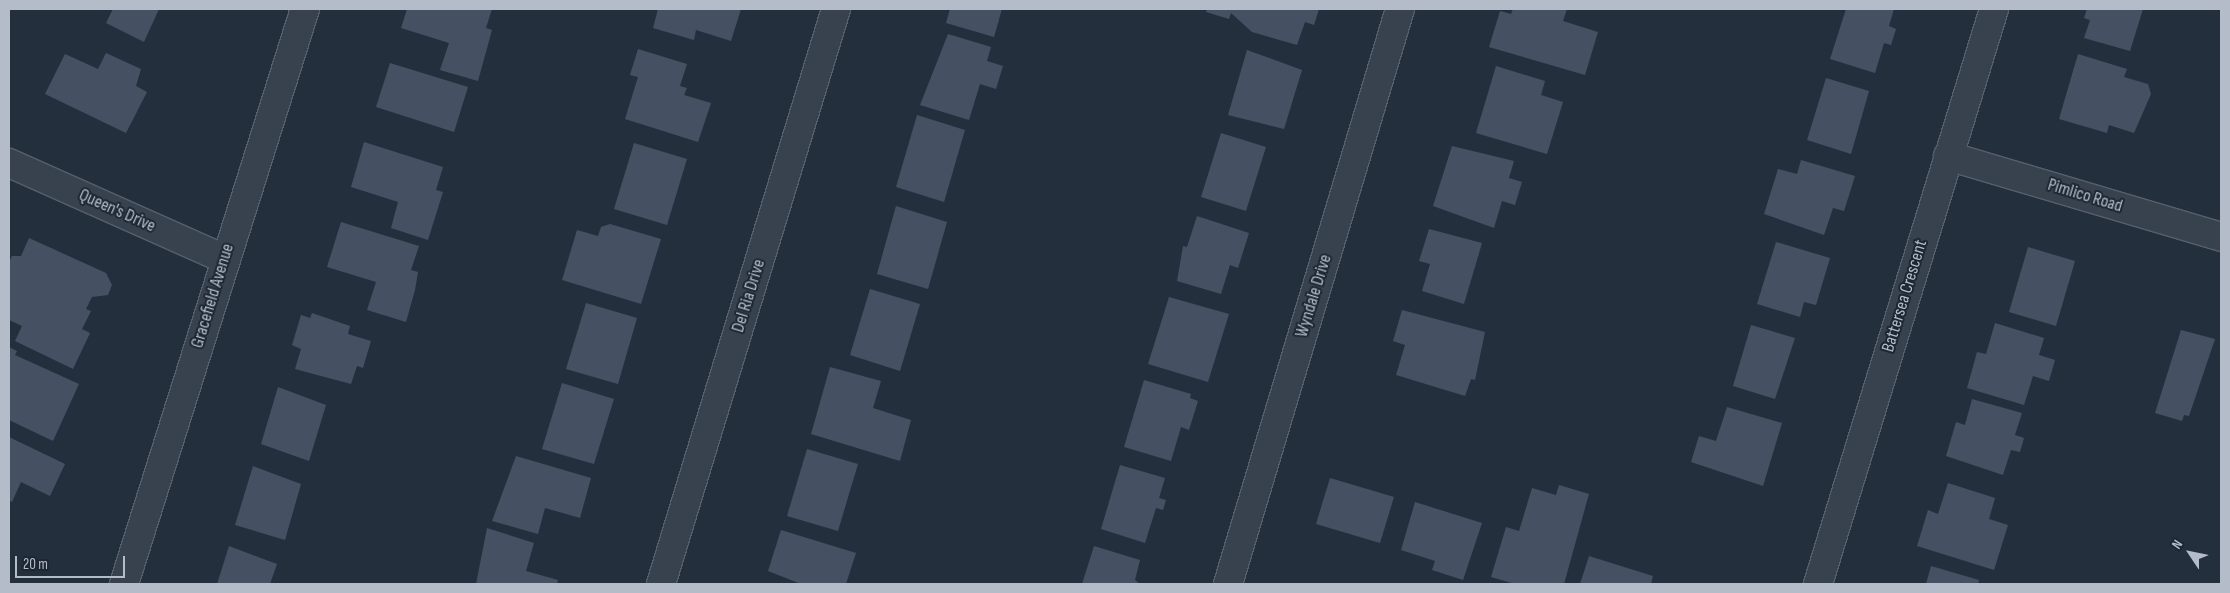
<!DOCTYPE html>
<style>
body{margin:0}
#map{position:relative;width:2230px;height:593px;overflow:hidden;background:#242f3e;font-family:"Sofia Sans Condensed",sans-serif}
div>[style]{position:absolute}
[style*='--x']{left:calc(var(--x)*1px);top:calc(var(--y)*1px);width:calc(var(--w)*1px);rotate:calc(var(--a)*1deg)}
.building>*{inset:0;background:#455162}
.roads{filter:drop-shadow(1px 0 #565f6c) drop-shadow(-1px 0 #565f6c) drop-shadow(0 1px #565f6c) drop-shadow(0 -1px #565f6c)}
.street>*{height:28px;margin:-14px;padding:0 14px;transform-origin:14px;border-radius:14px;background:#38414e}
span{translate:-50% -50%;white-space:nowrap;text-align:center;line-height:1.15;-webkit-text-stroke:4px #1d2633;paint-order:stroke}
.street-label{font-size:18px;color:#b4bcc9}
.frame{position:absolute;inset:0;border:10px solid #b4bcc9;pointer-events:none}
.north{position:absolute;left:2165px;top:528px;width:50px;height:50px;-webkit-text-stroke:4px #1d2633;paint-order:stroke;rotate:304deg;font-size:14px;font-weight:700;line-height:20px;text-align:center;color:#b4bcc9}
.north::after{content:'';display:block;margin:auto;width:18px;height:22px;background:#b4bcc9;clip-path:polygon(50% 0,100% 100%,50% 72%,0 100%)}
.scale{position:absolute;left:15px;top:556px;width:110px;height:22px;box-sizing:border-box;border:2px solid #b4bcc9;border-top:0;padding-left:6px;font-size:15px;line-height:18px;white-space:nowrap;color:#b4bcc9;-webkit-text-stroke:4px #1d2633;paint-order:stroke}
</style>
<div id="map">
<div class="building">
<div style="clip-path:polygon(113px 9px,159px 9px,144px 42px,106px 23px)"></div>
<div style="clip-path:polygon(407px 9px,492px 9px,486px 28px,492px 30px,478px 81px,440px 70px,449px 43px,401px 28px)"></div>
<div style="clip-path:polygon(658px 9px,741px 9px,731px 41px,696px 30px,694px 40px,653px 28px)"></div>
<div style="clip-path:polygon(950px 9px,1002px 9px,994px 37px,946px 23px)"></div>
<div style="clip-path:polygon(1207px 9px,1319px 9px,1314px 25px,1305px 22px,1297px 45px,1252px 32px,1231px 13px,1229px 19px,1206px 12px)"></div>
<div style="clip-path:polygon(1513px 9px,1567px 9px,1563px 21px,1598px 32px,1585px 75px,1489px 47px,1500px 11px,1511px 14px)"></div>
<div style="clip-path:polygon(1846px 9px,1894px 9px,1889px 26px,1896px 29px,1891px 45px,1884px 43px,1875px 73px,1830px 59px)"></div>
<div style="clip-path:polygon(2087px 9px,2143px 9px,2130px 51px,2084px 38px,2090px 20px,2084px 18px)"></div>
<div style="clip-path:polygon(948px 34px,991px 47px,987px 61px,1003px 66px,996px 89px,980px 84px,969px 120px,920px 105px)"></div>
<div style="clip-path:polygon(638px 49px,687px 64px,680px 86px,687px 88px,684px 95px,711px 103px,698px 142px,625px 119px,638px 77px,630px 75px)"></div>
<div style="clip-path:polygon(1247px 50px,1302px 70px,1284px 129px,1228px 115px)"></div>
<div style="clip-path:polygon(106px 53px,141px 69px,136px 86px,147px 92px,126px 133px,45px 94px,65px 54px,98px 69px)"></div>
<div style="clip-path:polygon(2078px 54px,2127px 69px,2124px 77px,2148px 84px,2151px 94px,2134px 133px,2109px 125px,2107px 133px,2059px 119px)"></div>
<div style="clip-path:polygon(390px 63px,468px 87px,454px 132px,376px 107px)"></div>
<div style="clip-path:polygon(1496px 66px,1545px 81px,1541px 95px,1563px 102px,1547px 154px,1476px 133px)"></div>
<div style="clip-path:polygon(1826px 78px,1869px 91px,1851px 154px,1807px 140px)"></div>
<div style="clip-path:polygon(917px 115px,965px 130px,944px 202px,896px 187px)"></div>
<div style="clip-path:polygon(1221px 133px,1266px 147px,1246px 211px,1201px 197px)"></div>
<div style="clip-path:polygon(364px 142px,443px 167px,436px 190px,443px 192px,428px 240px,391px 228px,398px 202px,351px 187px)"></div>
<div style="clip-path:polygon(634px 143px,687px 159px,667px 225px,614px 209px)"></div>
<div style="clip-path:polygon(1452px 146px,1514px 161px,1509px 178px,1522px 182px,1515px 205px,1502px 201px,1494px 228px,1433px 206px)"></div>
<div style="clip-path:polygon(1801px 160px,1855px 176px,1844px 211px,1833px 208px,1824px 235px,1764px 214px,1778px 169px,1797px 174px)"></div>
<div style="clip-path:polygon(896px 206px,947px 222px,928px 289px,877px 274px)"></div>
<div style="clip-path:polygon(1197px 216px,1249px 233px,1238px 268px,1230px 265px,1221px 294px,1177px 281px,1183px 246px,1187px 247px)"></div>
<div style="clip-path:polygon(341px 222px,419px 246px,411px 270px,418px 272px,415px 290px,406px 322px,367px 310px,376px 282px,327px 267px)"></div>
<div style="clip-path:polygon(610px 224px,661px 239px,641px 304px,562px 280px,577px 230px,598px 236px,601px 227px)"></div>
<div style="clip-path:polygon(1429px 229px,1482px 243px,1464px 304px,1422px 291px,1430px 264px,1419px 261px)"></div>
<div style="clip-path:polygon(29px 238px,106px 273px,112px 285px,108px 295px,92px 297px,86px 309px,91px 311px,82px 329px,90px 333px,73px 369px,15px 341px,22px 326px,9px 320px,9px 262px,12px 256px,21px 256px)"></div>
<div style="clip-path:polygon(1776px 242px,1830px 258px,1816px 305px,1804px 302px,1800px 317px,1757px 304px)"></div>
<div style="clip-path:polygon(2028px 247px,2075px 261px,2056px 326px,2009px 312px)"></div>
<div style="clip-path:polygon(870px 289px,920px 304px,900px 371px,850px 355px)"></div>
<div style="clip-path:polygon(1169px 297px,1229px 314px,1208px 382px,1148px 364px)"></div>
<div style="clip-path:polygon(586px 303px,637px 318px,618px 384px,566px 369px)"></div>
<div style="clip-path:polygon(1402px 310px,1485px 332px,1475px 380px,1471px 379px,1465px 396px,1396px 375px,1405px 345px,1393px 341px)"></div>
<div style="clip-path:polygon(312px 313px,350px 326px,348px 334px,371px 341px,363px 368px,357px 366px,351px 384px,295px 369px,301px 349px,292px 345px,301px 315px,310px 318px)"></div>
<div style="clip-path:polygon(1995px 323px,2044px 338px,2039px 355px,2055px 360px,2049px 381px,2033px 376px,2024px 405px,1967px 388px,1977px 352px,1986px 354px)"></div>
<div style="clip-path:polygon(1751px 325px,1795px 338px,1775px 399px,1733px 386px)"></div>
<div style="clip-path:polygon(2181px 330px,2215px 339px,2189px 416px,2184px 415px,2182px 421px,2155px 413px)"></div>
<div style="clip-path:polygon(9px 347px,17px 351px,15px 355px,79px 384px,53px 441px,9px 420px)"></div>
<div style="clip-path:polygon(830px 367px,881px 381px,873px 408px,911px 420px,900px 461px,811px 434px)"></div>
<div style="clip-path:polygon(1144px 380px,1191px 394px,1190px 398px,1198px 401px,1189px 430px,1181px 427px,1171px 461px,1124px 447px)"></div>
<div style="clip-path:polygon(562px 383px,614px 399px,594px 464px,542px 449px)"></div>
<div style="clip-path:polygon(278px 387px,326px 405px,309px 461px,261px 444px)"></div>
<div style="clip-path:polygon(1972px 399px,2022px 413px,2015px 435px,2024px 438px,2020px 452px,2011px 450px,2003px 475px,1946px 456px,1956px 422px,1965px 425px)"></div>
<div style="clip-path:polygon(1727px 407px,1782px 423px,1763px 486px,1691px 462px,1699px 436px,1716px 441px)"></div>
<div style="clip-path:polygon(9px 437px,65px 464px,50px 496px,21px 482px,12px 502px,9px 500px)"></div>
<div style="clip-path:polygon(807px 449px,858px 464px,838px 531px,787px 516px)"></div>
<div style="clip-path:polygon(516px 456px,591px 478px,580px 518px,545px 508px,538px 534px,492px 521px)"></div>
<div style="clip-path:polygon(1120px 465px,1165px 478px,1159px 498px,1166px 500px,1163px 510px,1156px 508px,1145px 543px,1101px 529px)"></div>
<div style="clip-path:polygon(253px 466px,301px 484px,285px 540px,235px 525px)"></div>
<div style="clip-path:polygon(1330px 478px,1394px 497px,1380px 543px,1316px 524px)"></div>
<div style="clip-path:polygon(1948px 483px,1995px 498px,1989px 519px,2008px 525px,1994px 570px,1917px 546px,1928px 510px,1938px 514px)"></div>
<div style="clip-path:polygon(1559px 485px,1589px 494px,1564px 584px,1515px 584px,1491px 577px,1506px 527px,1519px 531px,1532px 488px,1556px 495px)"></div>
<div style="clip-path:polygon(1415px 502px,1482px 523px,1463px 580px,1432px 570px,1435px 561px,1401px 550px)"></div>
<div style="clip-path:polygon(487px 528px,534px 543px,526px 571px,558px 580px,557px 584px,476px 584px)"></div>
<div style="clip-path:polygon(781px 530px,856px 553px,846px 584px,801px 584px,768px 571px)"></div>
<div style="clip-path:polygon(229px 546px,277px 564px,270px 584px,217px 584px)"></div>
<div style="clip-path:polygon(1094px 546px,1140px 560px,1135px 580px,1140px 584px,1082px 584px)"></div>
<div style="clip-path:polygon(1589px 556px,1653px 576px,1651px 584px,1580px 584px)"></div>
<div style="clip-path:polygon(1931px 566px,1979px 580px,1978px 584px,1926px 584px)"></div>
</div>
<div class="roads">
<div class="street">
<div style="--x:1948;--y:156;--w:285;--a:16.5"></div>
<div style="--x:9;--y:163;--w:236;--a:24"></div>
<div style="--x:124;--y:584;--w:603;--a:-72.53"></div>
<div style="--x:661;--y:584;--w:601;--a:-73.07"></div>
<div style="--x:1228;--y:584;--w:600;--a:-73.35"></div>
<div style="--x:1818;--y:584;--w:601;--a:-72.98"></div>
</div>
</div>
<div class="street-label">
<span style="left:2085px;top:196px;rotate:17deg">Pimlico Road</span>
<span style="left:117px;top:211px;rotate:24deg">Queen's Drive</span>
<span style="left:213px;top:296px;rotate:-73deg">Gracefield Avenue</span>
<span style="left:749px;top:296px;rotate:-73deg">Del Ria Drive</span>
<span style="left:1314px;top:296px;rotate:-73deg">Wyndale Drive</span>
<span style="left:1905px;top:296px;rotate:-73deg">Battersea Crescent</span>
</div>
<div class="frame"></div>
<div class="north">N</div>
<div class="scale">20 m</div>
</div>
